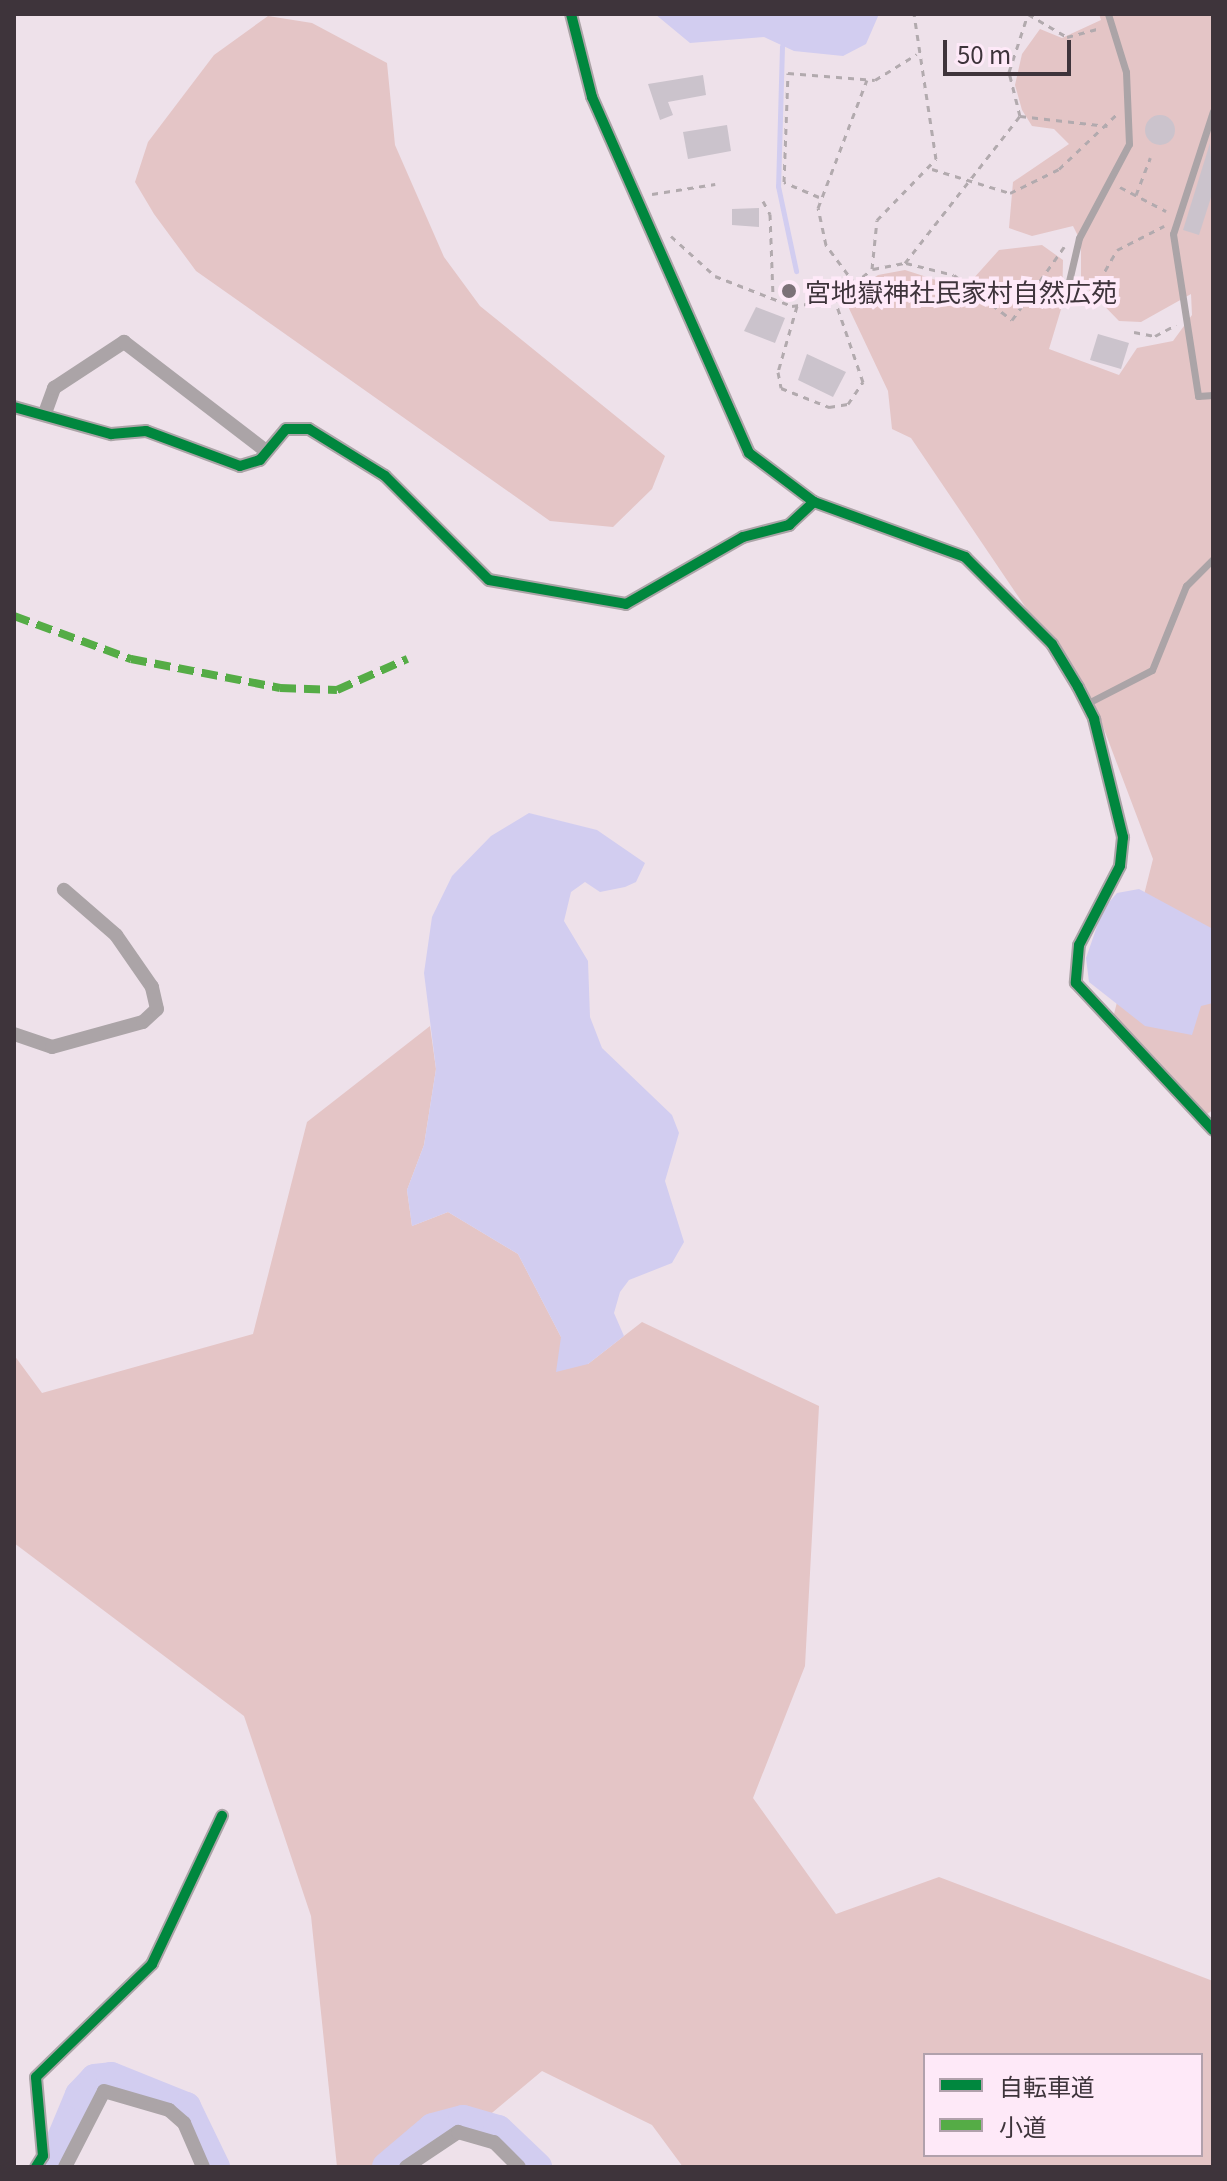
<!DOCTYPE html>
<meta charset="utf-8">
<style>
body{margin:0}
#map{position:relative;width:1227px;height:2181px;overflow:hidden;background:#eee1ea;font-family:Georgia,"Noto Sans JP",serif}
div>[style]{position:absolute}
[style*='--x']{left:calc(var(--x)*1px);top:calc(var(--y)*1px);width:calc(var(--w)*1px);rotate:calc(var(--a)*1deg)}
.green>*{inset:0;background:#e4c5c6}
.water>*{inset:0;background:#d2cdf0}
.stream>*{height:5px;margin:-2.5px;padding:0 2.5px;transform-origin:2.5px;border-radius:2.5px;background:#d2cdf0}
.river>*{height:30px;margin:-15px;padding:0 15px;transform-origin:15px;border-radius:15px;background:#d2cdf0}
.building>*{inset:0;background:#cbc3cc}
.round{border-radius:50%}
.path>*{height:3px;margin-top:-1.5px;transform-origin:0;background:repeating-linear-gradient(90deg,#b2aaae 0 6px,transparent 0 12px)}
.lane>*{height:7px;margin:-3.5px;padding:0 3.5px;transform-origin:3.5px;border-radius:3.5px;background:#aba4a7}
.street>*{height:14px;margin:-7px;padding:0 7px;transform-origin:7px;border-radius:7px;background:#aba4a7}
.quiet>*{height:8px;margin-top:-4px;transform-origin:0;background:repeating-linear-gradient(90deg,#55ac46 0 16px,transparent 0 24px)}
.cycleway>*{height:10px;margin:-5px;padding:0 5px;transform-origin:5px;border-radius:5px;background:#00873e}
.dots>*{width:22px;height:22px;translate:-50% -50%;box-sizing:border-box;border:4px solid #fee9f8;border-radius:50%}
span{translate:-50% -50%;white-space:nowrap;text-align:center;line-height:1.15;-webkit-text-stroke:8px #fee9f8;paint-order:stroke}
.poi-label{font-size:26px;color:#3e343b}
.left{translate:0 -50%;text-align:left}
.frame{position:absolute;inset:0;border:16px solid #3e343b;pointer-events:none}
.legend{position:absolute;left:923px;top:2053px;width:280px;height:104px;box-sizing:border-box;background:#fee9f8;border:2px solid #b1a1ac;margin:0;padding:10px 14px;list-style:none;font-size:24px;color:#3e343b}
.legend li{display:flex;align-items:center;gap:16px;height:40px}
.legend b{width:40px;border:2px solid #b1a1ac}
.scale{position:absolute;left:943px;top:40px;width:128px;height:36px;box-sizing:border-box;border:4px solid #3e343b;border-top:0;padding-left:10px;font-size:24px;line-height:28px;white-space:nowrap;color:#3e343b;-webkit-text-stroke:6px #fee9f8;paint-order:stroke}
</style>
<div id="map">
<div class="green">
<div style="clip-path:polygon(1099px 14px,1213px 14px,1213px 1110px,1204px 1116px,1113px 1018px,1153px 859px,1099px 716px,911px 438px,892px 429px,888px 391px,845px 300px,878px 275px,905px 270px,964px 289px,999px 250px,1042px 245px,1063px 260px,1062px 306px,1049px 349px,1119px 375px,1137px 348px,1173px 341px,1192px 315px,1191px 294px,1141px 322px,1119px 321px,1081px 282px,1081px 242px,1073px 226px,1032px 236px,1009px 228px,1013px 182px,1069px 144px,1054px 129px,1032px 126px,1022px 110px,1015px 85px,1022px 54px,1040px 29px,1062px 38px,1101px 20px)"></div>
<div style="clip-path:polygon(268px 16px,312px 23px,387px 63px,395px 145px,444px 257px,480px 306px,665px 456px,652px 489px,613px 527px,550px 521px,196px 271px,154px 214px,135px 182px,148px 142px,214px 55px)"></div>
<div style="clip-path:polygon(evenodd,430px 1026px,436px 1069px,424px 1145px,407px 1190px,412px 1226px,448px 1212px,518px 1254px,561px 1337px,588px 1364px,642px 1322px,819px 1406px,805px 1666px,753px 1798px,836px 1914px,939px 1877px,1213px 1981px,1213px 2167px,683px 2167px,652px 2125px,542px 2071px,462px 2138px,406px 2167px,337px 2167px,311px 1916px,244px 1716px,14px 1543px,14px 1355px,42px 1393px,253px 1334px,307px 1122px,430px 1026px,925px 2055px,1201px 2055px,1201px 2155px,925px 2155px,925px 2055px)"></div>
</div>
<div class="water">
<div style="clip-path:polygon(655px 14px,879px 14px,866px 44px,843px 56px,794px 51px,764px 37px,690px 43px)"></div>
<div style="clip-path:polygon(529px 813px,597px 830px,645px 863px,636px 882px,625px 887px,600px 892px,585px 882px,571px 892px,564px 921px,588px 961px,590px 1017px,602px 1048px,672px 1115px,679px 1133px,665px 1181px,684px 1242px,672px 1263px,629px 1280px,620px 1292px,614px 1313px,624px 1336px,588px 1364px,556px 1372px,561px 1337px,518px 1254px,448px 1212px,412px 1226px,407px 1190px,424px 1145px,436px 1069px,424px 973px,432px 917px,452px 876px,491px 836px)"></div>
<div style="clip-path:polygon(1139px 889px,1213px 929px,1213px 1003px,1201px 1006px,1192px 1035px,1145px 1026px,1089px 982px,1086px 958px,1103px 909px,1117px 893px)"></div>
</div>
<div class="stream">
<div style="--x:782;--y:46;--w:140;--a:91.6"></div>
<div style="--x:778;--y:186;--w:87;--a:78"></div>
</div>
<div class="river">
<div style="--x:50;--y:2167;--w:78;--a:-67.4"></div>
<div style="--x:80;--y:2095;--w:22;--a:-47"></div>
<div style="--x:95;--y:2079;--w:16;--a:-7"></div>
<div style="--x:111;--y:2077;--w:81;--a:21.8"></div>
<div style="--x:186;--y:2107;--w:67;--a:64.2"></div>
<div style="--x:387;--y:2167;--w:60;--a:-40.3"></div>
<div style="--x:433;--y:2128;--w:31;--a:-15"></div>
<div style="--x:463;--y:2120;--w:36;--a:16"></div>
<div style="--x:498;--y:2130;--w:54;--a:43.5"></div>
</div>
<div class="building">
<div style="clip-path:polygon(703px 75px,706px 95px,668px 102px,673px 115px,660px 120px,648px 84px)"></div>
<div class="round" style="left:1145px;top:115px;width:30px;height:30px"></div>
<div style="clip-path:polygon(727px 125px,731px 151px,688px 159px,683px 132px)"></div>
<div style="clip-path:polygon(1210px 143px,1213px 191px,1199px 235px,1183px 230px)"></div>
<div style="clip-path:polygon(759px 208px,759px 227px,732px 225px,732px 209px)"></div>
<div style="clip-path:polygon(756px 307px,785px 318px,775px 343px,744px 331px)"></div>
<div style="clip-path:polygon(1098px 334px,1129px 343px,1121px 369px,1090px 360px)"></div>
<div style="clip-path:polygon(807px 354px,846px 372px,833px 397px,798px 380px)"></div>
</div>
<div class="path">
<div style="--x:1028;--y:14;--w:45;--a:30.5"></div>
<div style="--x:1067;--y:37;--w:34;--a:-15"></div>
<div style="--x:1020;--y:116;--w:88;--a:6.6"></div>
<div style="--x:932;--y:169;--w:82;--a:17.1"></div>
<div style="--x:1010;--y:193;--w:55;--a:-26.1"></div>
<div style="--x:1059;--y:169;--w:79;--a:-43.5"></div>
<div style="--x:1120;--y:187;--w:52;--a:27.6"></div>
<div style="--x:652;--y:194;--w:64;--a:-9"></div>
<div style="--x:1136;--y:195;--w:40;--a:-69"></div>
<div style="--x:819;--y:197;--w:38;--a:-157"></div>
<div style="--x:784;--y:182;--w:109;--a:-87.9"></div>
<div style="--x:788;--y:73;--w:87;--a:4.6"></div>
<div style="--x:875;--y:80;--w:49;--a:-31.8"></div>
<div style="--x:763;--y:201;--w:15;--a:62"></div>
<div style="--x:770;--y:214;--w:82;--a:87.9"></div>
<div style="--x:671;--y:236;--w:59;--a:42.3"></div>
<div style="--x:715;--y:276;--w:83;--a:21.3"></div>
<div style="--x:792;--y:306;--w:43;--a:-7.9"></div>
<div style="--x:835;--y:300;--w:48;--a:-40"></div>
<div style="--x:872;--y:269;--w:49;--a:-84.2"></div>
<div style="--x:877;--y:220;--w:85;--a:-46"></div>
<div style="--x:936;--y:159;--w:147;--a:-98.6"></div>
<div style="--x:906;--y:263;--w:49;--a:14"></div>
<div style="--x:954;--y:275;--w:73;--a:37.8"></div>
<div style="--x:1012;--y:320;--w:90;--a:-54.5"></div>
<div style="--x:873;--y:269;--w:33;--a:-11"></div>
<div style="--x:905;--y:263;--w:187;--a:-52"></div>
<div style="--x:1020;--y:116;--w:45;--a:-104"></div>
<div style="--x:1009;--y:72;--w:61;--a:-71.9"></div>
<div style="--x:855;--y:284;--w:49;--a:-126.6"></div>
<div style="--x:826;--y:245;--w:38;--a:-102"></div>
<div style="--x:818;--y:208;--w:137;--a:-69.1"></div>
<div style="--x:1087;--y:302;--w:60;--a:-60"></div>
<div style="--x:1117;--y:250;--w:53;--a:-27.1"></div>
<div style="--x:797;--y:306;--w:69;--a:106.1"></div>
<div style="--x:778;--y:372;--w:16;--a:79"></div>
<div style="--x:781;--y:388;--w:52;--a:21.6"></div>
<div style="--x:829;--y:407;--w:19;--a:-9"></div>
<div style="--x:848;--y:404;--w:27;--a:-56"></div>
<div style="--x:863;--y:382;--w:87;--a:-108.9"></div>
<div style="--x:1134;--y:332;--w:21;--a:11"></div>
<div style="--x:1155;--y:336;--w:24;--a:-28"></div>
</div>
<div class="lane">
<div style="--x:1213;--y:111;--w:129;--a:108"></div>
<div style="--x:1173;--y:234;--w:164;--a:81.2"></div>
<div style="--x:1198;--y:396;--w:15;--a:-4"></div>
<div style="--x:1069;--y:281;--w:44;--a:-76.9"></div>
<div style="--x:1079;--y:238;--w:106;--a:-62"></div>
<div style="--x:1129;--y:144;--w:72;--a:-92.4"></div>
<div style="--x:1126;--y:72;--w:61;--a:-107.2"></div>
<div style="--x:1086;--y:704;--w:74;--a:-27.3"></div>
<div style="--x:1152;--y:670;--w:91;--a:-68"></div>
<div style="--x:1186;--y:586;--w:38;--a:-45"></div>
</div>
<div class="street">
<div style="--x:571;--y:14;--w:86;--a:75.8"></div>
<div style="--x:592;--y:97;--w:389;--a:66.2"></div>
<div style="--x:749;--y:453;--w:81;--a:37"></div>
<div style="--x:814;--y:502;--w:161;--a:20"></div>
<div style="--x:965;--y:557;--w:123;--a:45"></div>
<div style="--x:1052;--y:644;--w:50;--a:58.8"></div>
<div style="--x:1078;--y:687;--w:36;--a:63"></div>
<div style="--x:1094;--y:719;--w:122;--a:76.2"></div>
<div style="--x:1123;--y:837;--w:29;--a:96"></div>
<div style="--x:1120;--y:866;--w:89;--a:117.4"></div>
<div style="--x:1079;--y:945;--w:38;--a:95"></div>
<div style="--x:1076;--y:983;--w:201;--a:47"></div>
<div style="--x:14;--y:407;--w:101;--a:15.6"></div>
<div style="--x:111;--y:434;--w:35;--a:-5"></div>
<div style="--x:146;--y:431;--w:100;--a:20.4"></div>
<div style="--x:240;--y:466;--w:21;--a:-17"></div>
<div style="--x:260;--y:460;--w:40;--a:-50"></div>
<div style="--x:286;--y:429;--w:23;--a:0"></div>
<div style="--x:309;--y:429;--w:89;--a:31.7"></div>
<div style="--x:385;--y:476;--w:147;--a:45"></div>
<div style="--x:489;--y:580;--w:139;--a:9.9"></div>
<div style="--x:626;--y:604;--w:135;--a:-29.8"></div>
<div style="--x:743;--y:537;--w:48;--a:-14.6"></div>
<div style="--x:789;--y:525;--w:34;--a:-43"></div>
<div style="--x:45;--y:413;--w:27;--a:-70"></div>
<div style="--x:54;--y:388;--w:84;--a:-33.3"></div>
<div style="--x:124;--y:342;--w:179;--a:37.5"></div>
<div style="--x:14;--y:1034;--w:40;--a:18.9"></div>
<div style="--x:52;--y:1047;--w:94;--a:-15.4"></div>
<div style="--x:143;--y:1022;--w:19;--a:-43"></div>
<div style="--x:157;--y:1009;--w:23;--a:-103"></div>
<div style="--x:152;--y:987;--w:63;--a:-124.7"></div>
<div style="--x:116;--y:935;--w:69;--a:-139.1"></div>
<div style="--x:36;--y:2167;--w:13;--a:-58"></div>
<div style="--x:43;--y:2156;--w:79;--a:-95.1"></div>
<div style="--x:36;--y:2077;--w:162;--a:-44.2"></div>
<div style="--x:152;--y:1964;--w:164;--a:-64.7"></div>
<div style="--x:65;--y:2167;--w:85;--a:-62.8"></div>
<div style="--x:104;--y:2091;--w:68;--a:16.3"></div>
<div style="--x:169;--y:2110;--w:20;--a:41"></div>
<div style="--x:184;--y:2123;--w:48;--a:66.6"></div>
<div style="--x:406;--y:2167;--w:63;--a:-33.9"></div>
<div style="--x:458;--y:2132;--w:37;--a:16"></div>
<div style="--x:494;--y:2142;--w:35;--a:45"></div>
</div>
<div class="quiet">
<div style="--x:14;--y:616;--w:125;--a:20.2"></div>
<div style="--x:131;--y:659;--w:152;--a:11"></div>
<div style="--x:280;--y:688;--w:57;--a:2"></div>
<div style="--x:337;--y:690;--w:77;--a:-23.9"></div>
</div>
<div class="cycleway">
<div style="--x:571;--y:14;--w:86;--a:75.8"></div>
<div style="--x:592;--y:97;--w:389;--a:66.2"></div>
<div style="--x:749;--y:453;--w:81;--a:37"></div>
<div style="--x:814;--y:502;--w:161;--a:20"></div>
<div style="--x:965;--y:557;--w:123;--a:45"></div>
<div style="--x:1052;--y:644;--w:50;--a:58.8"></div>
<div style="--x:1078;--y:687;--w:36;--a:63"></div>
<div style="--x:1094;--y:719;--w:122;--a:76.2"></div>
<div style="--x:1123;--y:837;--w:29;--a:96"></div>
<div style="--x:1120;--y:866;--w:89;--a:117.4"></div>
<div style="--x:1079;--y:945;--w:38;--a:95"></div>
<div style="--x:1076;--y:983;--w:201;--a:47"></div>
<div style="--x:14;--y:407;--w:101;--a:15.6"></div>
<div style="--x:111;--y:434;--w:35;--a:-5"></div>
<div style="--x:146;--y:431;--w:100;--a:20.4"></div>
<div style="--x:240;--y:466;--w:21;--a:-17"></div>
<div style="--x:260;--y:460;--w:40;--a:-50"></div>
<div style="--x:286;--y:429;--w:23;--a:0"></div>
<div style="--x:309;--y:429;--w:89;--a:31.7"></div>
<div style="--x:385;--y:476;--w:147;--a:45"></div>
<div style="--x:489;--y:580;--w:139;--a:9.9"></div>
<div style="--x:626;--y:604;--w:135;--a:-29.8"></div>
<div style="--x:743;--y:537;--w:48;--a:-14.6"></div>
<div style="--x:789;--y:525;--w:34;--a:-43"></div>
<div style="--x:36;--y:2167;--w:13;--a:-58"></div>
<div style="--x:43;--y:2156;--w:79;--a:-95.1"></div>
<div style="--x:36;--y:2077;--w:162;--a:-44.2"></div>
<div style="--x:152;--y:1964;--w:164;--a:-64.7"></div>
</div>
<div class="dots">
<div style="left:789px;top:291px;background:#7c7178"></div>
</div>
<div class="poi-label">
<span class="left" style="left:805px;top:291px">宮地嶽神社民家村自然広苑</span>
</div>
<div class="frame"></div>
<ul class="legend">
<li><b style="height:10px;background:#00873e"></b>自転車道</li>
<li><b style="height:10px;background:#55ac46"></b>小道</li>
</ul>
<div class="scale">50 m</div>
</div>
